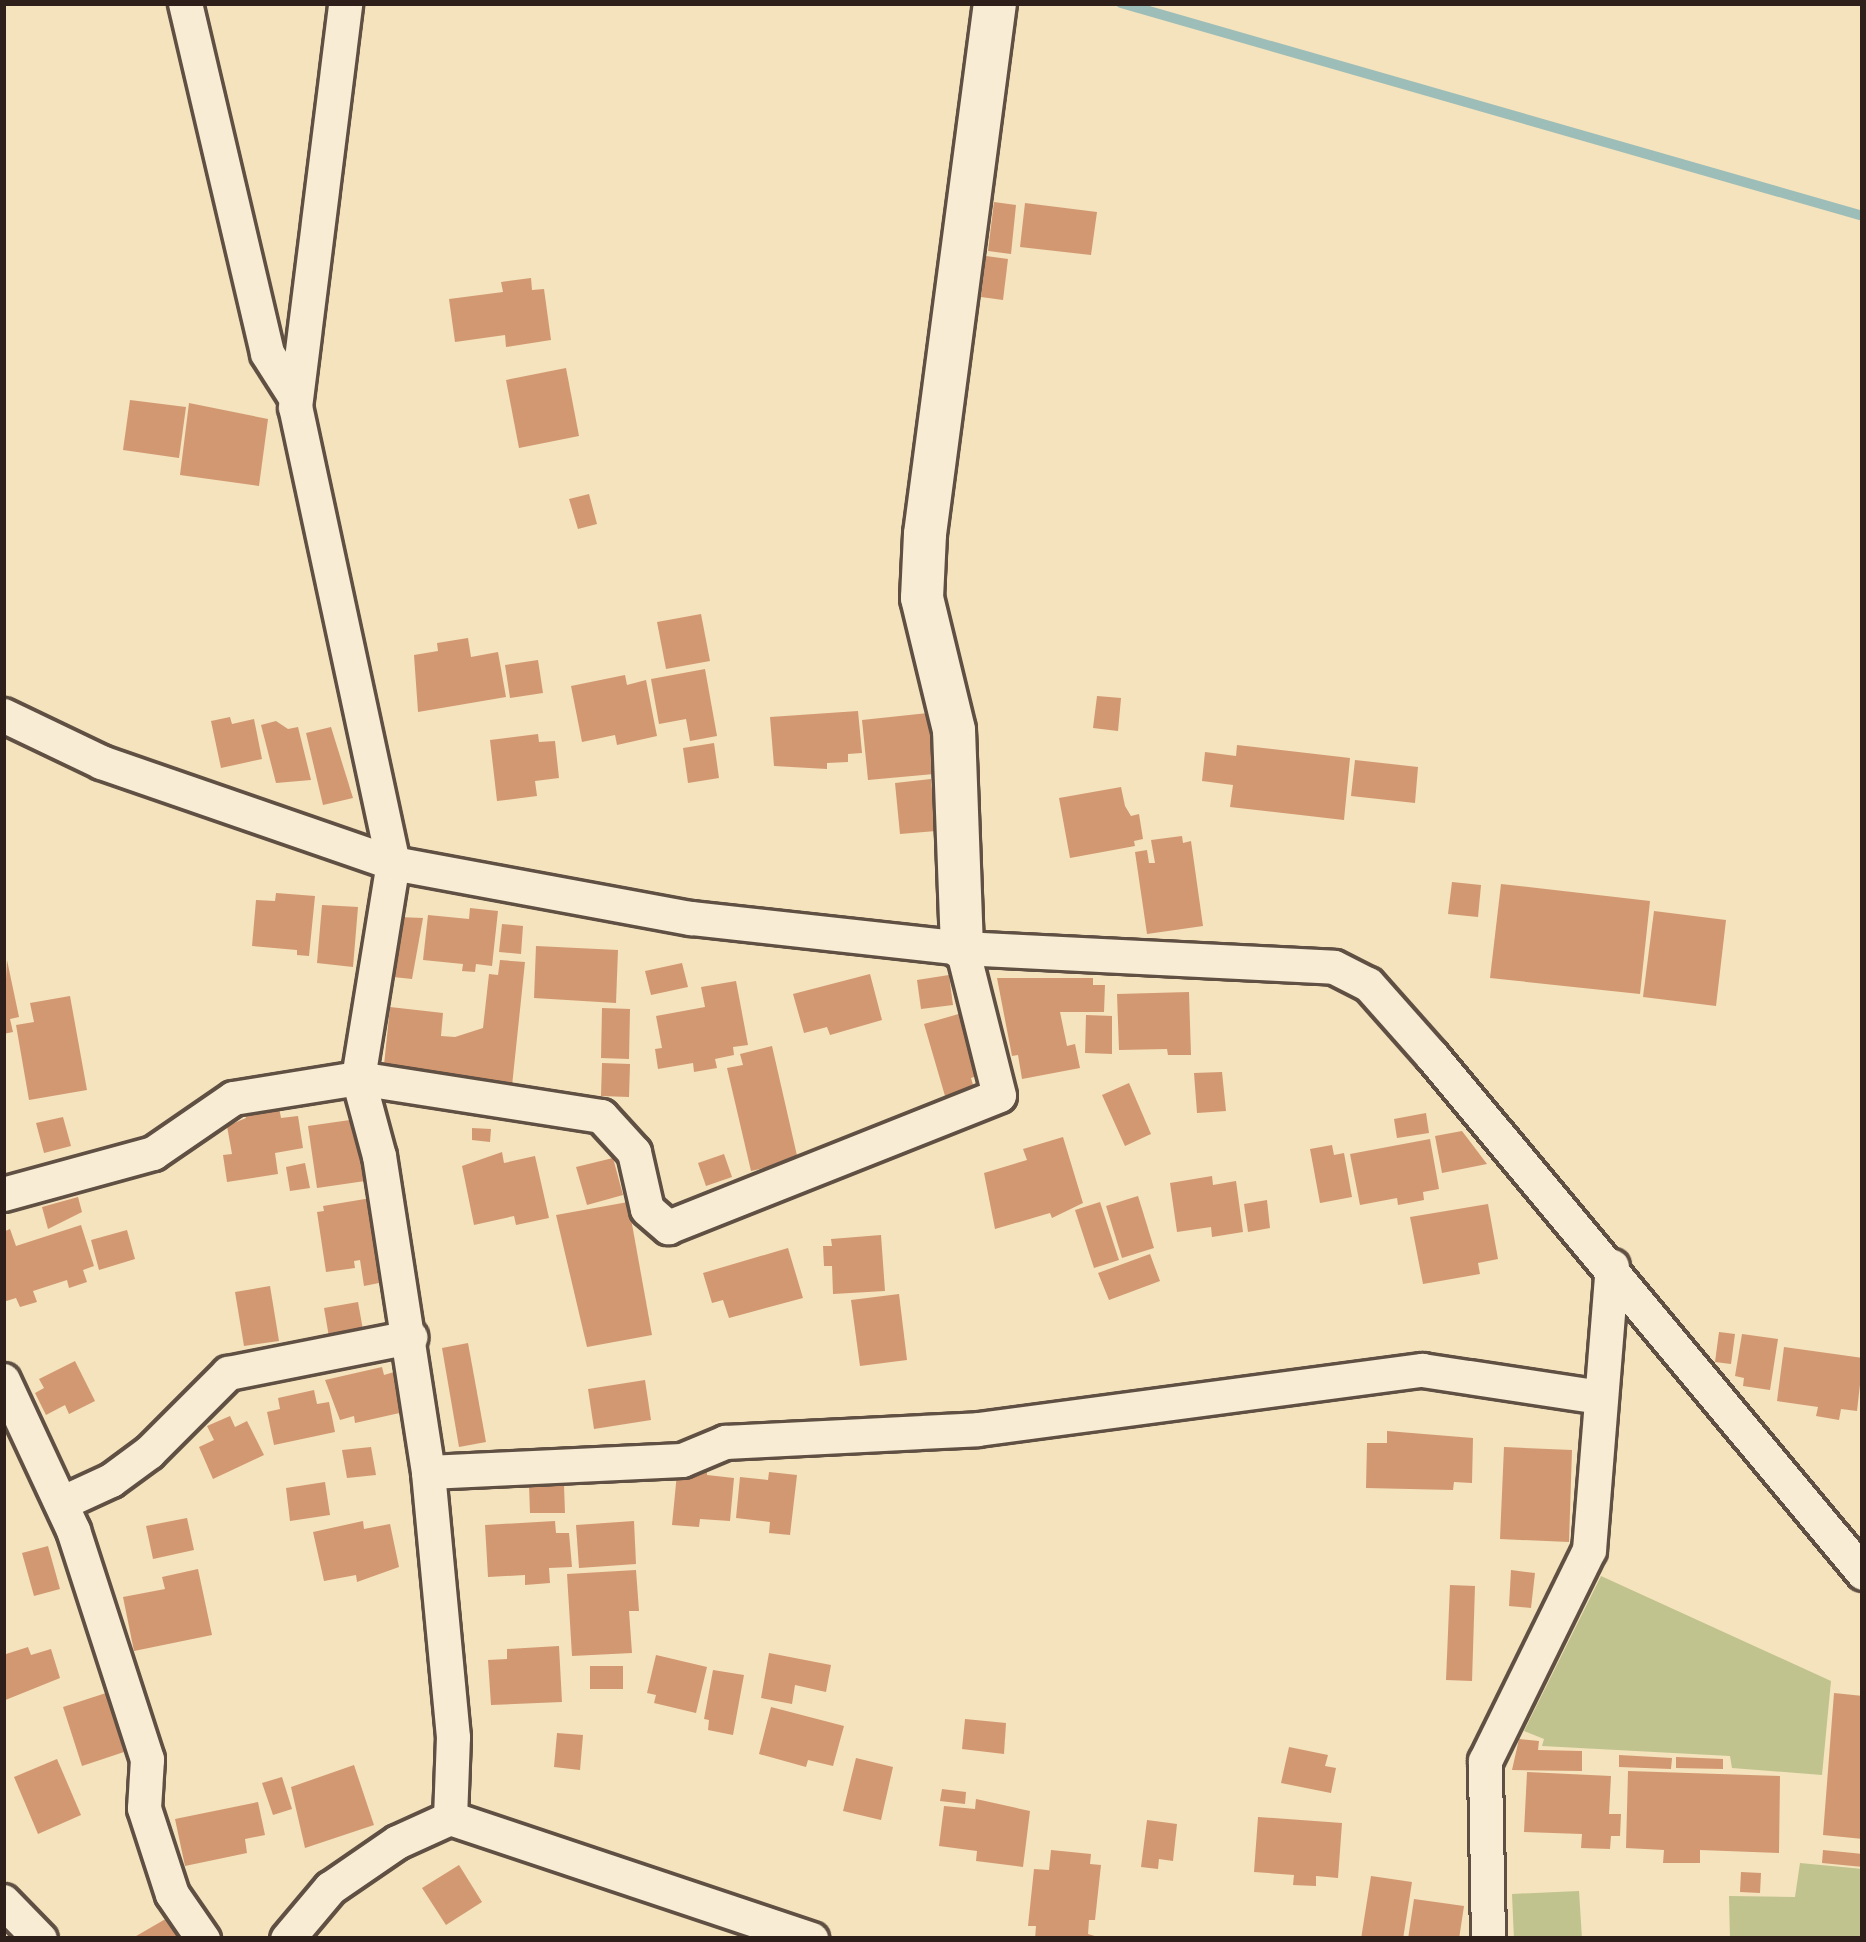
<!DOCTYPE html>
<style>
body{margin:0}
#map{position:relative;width:1866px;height:1942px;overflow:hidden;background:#f4e3bd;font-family:"IM FELL Great Primer",serif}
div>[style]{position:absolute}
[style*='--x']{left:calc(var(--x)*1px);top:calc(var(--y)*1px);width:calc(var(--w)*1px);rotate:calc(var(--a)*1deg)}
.green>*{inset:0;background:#c0c38e}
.stream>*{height:10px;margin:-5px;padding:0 5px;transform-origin:5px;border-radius:5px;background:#9dbdb8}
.building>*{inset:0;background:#d29872}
.roads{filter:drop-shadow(3px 0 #605043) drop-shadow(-3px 0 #605043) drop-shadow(0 3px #605043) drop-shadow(0 -3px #605043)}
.minor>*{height:33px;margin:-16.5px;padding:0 16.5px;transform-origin:16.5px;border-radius:16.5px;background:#f8edd4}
.tertiary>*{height:42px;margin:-21px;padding:0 21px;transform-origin:21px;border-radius:21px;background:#f8edd4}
span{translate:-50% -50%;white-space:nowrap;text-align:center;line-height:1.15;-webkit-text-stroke:9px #f8edd4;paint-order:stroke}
.frame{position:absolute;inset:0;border:6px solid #2f1f1a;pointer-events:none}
</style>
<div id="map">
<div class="green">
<div style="clip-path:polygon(1601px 1576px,1831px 1681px,1822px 1775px,1732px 1768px,1730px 1756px,1542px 1746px,1544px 1739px,1524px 1731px)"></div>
<div style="clip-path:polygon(1800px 1863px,1863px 1869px,1863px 1939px,1730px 1939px,1729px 1896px,1795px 1897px)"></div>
<div style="clip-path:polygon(1579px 1891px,1582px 1939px,1514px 1939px,1512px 1894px)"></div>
</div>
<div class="stream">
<div style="--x:1121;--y:3;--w:772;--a:16.02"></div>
</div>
<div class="building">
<div style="clip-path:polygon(994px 202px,1016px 205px,1011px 254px,988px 251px)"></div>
<div style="clip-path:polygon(1025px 203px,1097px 212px,1091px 255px,1020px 247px)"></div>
<div style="clip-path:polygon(986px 256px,1008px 259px,1003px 300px,981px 297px)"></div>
<div style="clip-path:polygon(531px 278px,532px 290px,544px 289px,551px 340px,506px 347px,505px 335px,455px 342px,449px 299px,503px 292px,501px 282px)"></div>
<div style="clip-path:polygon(566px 368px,579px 436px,519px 448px,506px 380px)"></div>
<div style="clip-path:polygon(130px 400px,186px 407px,179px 458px,123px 450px)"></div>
<div style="clip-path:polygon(189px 403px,268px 419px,259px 486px,180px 475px)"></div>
<div style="clip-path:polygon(589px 494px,597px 524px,578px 529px,569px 499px)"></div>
<div style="clip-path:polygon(701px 614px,710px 661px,666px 669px,657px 622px)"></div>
<div style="clip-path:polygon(468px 638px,471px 657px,498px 652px,506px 697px,418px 712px,414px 655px,438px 651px,437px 643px)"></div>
<div style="clip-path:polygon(538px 660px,543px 693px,510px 698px,505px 665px)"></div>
<div style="clip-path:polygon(705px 669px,717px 736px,690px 741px,686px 719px,659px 724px,651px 679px)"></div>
<div style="clip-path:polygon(625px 675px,627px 685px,646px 680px,657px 736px,617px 745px,615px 735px,582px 742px,571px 686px)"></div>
<div style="clip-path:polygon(1097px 696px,1121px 698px,1118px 731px,1093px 728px)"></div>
<div style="clip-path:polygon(858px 711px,862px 753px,848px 754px,848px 762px,827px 763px,827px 769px,774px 766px,770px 717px)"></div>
<div style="clip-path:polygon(928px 713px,934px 774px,868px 780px,862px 720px)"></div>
<div style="clip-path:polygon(230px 717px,232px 724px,254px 719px,262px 759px,221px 768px,211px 721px)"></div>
<div style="clip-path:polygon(276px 721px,288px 729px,298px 727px,311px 780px,276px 783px,261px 725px)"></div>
<div style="clip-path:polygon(331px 727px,353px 798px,323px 805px,306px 733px)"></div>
<div style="clip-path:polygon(538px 734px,539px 742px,555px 741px,559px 778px,535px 781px,537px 796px,497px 801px,490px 740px)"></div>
<div style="clip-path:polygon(714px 743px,719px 778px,688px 783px,683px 748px)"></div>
<div style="clip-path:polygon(1237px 745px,1350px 758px,1344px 820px,1230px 807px,1233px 785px,1202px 781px,1205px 752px,1236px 756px)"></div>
<div style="clip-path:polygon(1355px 760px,1418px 767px,1415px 803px,1351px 796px)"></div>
<div style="clip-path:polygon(931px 779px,936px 831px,900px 834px,895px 783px)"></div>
<div style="clip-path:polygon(1121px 787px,1125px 806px,1131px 816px,1139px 814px,1143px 839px,1134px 841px,1135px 846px,1070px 858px,1059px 798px)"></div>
<div style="clip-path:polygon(1182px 836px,1183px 843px,1191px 841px,1203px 926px,1147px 934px,1135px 852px,1147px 850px,1149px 863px,1155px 863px,1151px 840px)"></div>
<div style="clip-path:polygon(1452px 882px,1481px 885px,1478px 917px,1448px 914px)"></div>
<div style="clip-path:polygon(1501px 884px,1650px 901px,1640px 994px,1490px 978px)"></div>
<div style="clip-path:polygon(276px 893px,315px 896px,309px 956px,297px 955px,297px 950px,252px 946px,256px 900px,275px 901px)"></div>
<div style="clip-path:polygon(322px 905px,358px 907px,353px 967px,317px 963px)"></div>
<div style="clip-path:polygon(470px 908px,498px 911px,492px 966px,476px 964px,475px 972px,462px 971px,463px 964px,423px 960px,428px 915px,469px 919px)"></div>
<div style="clip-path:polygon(1654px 911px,1726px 920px,1716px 1006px,1643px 997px)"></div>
<div style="clip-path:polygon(398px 917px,423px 918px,412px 979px,393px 977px)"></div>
<div style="clip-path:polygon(502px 924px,523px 926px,521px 954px,499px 952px)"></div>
<div style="clip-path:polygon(536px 946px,618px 950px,616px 1003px,534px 998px)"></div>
<div style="clip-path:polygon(7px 960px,19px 1017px,10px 1019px,13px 1032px,3px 1034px)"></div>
<div style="clip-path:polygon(500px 960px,525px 962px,512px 1086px,383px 1075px,390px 1007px,443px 1013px,441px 1036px,455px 1037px,483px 1028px,489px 974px,498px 975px)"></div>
<div style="clip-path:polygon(682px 963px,688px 987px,651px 995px,645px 971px)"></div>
<div style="clip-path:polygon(870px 974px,882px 1020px,830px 1035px,827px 1027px,804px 1033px,793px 994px)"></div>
<div style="clip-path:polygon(949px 975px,953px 1005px,921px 1009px,917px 980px)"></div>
<div style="clip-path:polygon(997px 978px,1093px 978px,1093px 985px,1105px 985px,1104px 1012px,1060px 1012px,1067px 1046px,1075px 1044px,1080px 1068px,1022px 1079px,1018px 1055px,1012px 1056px)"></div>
<div style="clip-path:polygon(736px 981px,748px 1045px,733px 1047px,734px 1055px,715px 1059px,717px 1068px,694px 1072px,693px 1063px,658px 1069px,655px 1049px,662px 1048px,656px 1016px,705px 1007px,701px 987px)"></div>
<div style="clip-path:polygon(1189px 992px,1191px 1055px,1168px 1055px,1167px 1049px,1119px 1050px,1117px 994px)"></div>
<div style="clip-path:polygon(70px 996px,87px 1090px,29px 1100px,16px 1025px,34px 1022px,30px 1003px)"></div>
<div style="clip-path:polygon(602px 1008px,630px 1009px,629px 1059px,601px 1058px)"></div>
<div style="clip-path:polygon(962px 1013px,980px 1075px,971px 1078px,974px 1088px,945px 1096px,924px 1024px)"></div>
<div style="clip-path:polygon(1086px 1015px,1112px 1016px,1112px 1054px,1085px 1053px)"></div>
<div style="clip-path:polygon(772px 1046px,798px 1160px,751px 1171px,727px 1068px,743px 1065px,740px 1054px)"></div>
<div style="clip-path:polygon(602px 1063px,630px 1064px,629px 1097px,601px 1096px)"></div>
<div style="clip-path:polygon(1222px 1072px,1226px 1111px,1197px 1113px,1194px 1073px)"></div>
<div style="clip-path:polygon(1129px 1083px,1151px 1134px,1125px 1146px,1102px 1095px)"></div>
<div style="clip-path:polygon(278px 1102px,281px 1118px,298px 1116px,303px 1148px,275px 1153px,278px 1174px,227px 1182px,223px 1155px,232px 1154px,227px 1126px,246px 1118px,244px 1108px)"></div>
<div style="clip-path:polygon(1426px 1113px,1429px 1133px,1397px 1138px,1394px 1119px)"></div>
<div style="clip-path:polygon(63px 1117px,71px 1146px,44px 1153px,36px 1123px)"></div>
<div style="clip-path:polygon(357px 1119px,365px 1181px,317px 1188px,308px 1126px)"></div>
<div style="clip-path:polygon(472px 1128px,491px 1129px,490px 1142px,472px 1140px)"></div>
<div style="clip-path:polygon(1462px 1131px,1487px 1164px,1442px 1173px,1435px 1136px)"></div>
<div style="clip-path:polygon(1063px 1137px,1083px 1203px,1052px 1218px,1050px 1213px,995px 1229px,984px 1173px,1027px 1160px,1023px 1149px)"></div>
<div style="clip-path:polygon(1430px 1139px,1439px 1189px,1423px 1192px,1424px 1200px,1398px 1205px,1397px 1198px,1360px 1205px,1350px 1154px)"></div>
<div style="clip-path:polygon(1332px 1145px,1334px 1155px,1344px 1153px,1352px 1197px,1320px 1203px,1310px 1149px)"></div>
<div style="clip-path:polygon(502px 1152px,504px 1163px,535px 1156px,549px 1218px,516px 1225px,514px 1216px,474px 1225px,462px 1166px)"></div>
<div style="clip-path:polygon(724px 1154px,732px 1177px,706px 1186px,698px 1163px)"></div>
<div style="clip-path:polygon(613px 1158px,623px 1195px,587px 1205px,576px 1167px)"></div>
<div style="clip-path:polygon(305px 1163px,310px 1188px,290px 1191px,286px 1167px)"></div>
<div style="clip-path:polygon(1212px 1176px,1213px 1185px,1236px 1181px,1243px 1232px,1212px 1237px,1211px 1227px,1177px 1232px,1170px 1183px)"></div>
<div style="clip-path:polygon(1138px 1196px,1154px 1248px,1122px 1258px,1106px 1206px)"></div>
<div style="clip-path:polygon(78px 1197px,82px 1212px,48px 1229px,42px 1207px)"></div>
<div style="clip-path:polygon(371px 1198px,384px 1282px,364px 1286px,360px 1260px,354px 1261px,355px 1268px,326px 1272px,317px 1212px,324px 1211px,323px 1206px)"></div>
<div style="clip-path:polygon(1267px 1200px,1270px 1228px,1248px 1232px,1244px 1204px)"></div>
<div style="clip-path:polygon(628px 1202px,652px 1335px,587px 1347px,556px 1215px)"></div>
<div style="clip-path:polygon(1100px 1202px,1119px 1260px,1094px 1268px,1075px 1210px)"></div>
<div style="clip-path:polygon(1488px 1204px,1498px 1259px,1478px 1263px,1480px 1274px,1423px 1284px,1410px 1217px)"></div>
<div style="clip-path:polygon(81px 1225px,94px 1266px,83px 1270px,87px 1282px,69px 1288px,67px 1280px,33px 1291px,37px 1302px,20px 1307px,16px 1298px,3px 1302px,3px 1232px,10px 1229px,16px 1246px)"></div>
<div style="clip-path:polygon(127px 1230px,135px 1259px,99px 1270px,91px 1240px)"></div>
<div style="clip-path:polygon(881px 1235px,885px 1291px,833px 1294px,832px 1266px,824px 1266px,823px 1246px,832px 1246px,831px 1239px)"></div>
<div style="clip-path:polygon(788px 1248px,803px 1298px,729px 1318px,723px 1300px,712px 1303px,703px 1273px)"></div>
<div style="clip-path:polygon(1150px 1254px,1160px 1281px,1109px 1300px,1098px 1273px)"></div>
<div style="clip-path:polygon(270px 1286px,279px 1341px,244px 1346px,235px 1292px)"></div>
<div style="clip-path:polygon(899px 1294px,907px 1360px,860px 1366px,851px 1300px)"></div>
<div style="clip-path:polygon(358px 1302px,363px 1330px,329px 1337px,324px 1308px)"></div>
<div style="clip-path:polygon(1719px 1332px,1735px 1334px,1731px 1364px,1715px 1362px)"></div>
<div style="clip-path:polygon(1742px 1334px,1778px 1339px,1770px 1390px,1743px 1386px,1744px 1378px,1735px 1376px)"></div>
<div style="clip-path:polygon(468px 1343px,486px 1442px,459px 1447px,442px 1348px)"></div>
<div style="clip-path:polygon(1784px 1347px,1863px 1358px,1857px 1411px,1841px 1409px,1839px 1420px,1816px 1416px,1818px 1407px,1777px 1401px)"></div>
<div style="clip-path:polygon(75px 1361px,95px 1401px,69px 1414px,65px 1405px,46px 1415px,35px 1393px,44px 1388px,39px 1379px)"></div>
<div style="clip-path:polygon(382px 1367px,384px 1375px,394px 1372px,404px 1412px,355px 1423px,354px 1416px,340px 1420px,325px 1380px)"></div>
<div style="clip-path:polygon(645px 1380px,651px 1420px,594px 1429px,588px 1389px)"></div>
<div style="clip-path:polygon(314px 1390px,317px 1404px,329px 1402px,335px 1432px,274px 1445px,267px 1412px,280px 1409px,278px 1398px)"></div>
<div style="clip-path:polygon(230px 1416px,235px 1427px,247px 1421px,264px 1455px,213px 1479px,199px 1447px,214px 1440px,207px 1426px)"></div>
<div style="clip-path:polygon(1387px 1431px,1473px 1438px,1472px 1483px,1454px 1482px,1453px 1490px,1366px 1488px,1367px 1443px,1387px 1443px)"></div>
<div style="clip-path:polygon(371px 1447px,376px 1475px,347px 1478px,342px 1450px)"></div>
<div style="clip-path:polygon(1504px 1447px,1572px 1450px,1569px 1542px,1500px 1539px)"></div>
<div style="clip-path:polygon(707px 1467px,707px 1475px,734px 1478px,730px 1521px,700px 1519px,699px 1527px,672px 1525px,677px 1473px)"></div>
<div style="clip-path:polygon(769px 1472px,797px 1475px,790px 1535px,769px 1533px,770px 1522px,736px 1518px,740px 1477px,768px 1480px)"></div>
<div style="clip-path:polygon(325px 1482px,330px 1515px,290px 1521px,286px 1488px)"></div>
<div style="clip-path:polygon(529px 1485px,564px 1485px,565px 1513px,530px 1513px)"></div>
<div style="clip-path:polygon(187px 1518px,194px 1550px,153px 1559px,146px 1526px)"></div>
<div style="clip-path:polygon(363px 1521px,364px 1529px,390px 1524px,399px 1567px,357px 1582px,356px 1575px,324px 1581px,313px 1532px)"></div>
<div style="clip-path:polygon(555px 1521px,556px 1533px,569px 1533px,572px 1567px,549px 1568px,550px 1583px,525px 1585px,525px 1575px,488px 1577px,485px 1525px)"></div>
<div style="clip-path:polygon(634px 1521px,636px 1564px,579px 1568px,576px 1525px)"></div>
<div style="clip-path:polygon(48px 1546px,60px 1589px,34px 1596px,22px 1553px)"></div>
<div style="clip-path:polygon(198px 1569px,212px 1635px,134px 1651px,123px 1597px,165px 1589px,162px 1577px)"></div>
<div style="clip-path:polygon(636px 1570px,639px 1611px,629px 1611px,632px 1653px,572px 1656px,567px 1574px)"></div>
<div style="clip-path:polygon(1511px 1570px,1535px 1573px,1531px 1608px,1509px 1606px)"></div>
<div style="clip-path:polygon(1450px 1585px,1475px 1586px,1472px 1681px,1446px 1680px)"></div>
<div style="clip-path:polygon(559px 1646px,562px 1702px,491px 1705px,488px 1660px,507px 1659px,507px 1649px)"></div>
<div style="clip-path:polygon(28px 1647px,31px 1655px,51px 1649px,60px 1678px,3px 1701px,3px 1655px)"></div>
<div style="clip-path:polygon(769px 1653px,831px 1665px,826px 1692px,795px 1685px,792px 1704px,761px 1698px)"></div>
<div style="clip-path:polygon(656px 1655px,707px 1667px,696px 1713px,654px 1703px,656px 1695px,647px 1693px)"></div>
<div style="clip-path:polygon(590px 1666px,623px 1666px,623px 1689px,590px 1689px)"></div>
<div style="clip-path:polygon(713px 1670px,744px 1675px,733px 1735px,708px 1730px,709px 1720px,704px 1719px)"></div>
<div style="clip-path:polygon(106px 1693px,124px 1752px,82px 1766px,63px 1707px)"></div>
<div style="clip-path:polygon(1834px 1693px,1863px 1696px,1863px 1839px,1823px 1835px)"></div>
<div style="clip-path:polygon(771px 1707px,844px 1726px,833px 1766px,808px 1760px,806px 1767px,759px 1754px)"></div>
<div style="clip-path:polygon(965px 1719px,1006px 1723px,1004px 1754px,962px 1749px)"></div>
<div style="clip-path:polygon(557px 1733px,583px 1735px,580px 1770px,554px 1767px)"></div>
<div style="clip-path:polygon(1519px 1739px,1539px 1741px,1538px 1750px,1582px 1751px,1582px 1771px,1512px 1770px)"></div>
<div style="clip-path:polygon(1289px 1747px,1328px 1755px,1325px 1766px,1336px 1768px,1331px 1793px,1281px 1783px)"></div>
<div style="clip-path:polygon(1619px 1755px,1672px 1758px,1671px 1769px,1619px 1767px)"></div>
<div style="clip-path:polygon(1676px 1757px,1723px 1759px,1723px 1769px,1676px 1768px)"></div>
<div style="clip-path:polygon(856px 1758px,893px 1767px,881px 1820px,843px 1811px)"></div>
<div style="clip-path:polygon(57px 1759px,81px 1815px,38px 1834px,14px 1777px)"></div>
<div style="clip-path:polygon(354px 1765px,374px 1825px,305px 1848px,291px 1787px)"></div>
<div style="clip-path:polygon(1628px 1771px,1780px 1776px,1779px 1853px,1700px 1850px,1700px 1863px,1663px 1863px,1664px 1850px,1626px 1848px)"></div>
<div style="clip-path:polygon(1527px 1772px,1611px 1776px,1609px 1814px,1621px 1814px,1620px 1836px,1611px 1836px,1610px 1849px,1581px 1848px,1582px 1834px,1524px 1832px)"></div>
<div style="clip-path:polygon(282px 1777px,292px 1809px,273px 1815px,262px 1783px)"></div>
<div style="clip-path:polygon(942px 1789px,966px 1792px,965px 1804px,940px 1801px)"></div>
<div style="clip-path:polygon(976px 1799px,1030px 1811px,1023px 1867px,976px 1861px,977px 1851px,939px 1846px,944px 1806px,975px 1809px)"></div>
<div style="clip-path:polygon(258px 1802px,265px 1835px,245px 1839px,247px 1853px,185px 1866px,175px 1819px)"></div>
<div style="clip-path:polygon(1258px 1817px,1342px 1823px,1338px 1878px,1316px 1876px,1316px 1886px,1293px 1885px,1294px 1875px,1254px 1872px)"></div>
<div style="clip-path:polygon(1147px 1820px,1177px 1824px,1173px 1861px,1159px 1859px,1158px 1869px,1141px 1867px)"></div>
<div style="clip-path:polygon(1051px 1850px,1091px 1854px,1090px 1864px,1101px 1865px,1095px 1920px,1089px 1920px,1088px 1934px,1105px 1939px,1035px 1939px,1036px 1926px,1028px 1926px,1034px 1869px,1049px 1870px)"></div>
<div style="clip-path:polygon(1823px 1850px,1863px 1854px,1863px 1867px,1822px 1863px)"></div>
<div style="clip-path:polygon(459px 1865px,482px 1902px,446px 1925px,422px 1888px)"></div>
<div style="clip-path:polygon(1741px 1872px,1761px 1873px,1760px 1893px,1740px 1892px)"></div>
<div style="clip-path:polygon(1371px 1876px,1412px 1882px,1403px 1939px,1361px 1939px)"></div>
<div style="clip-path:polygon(1414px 1899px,1464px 1906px,1459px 1939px,1408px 1939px)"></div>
<div style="clip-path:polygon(169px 1917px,182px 1939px,131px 1939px)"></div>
</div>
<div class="roads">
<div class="minor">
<div style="--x:185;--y:3;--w:359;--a:76.8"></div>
<div style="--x:267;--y:353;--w:52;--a:57.5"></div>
<div style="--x:3;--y:715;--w:109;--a:25.6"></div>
<div style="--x:101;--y:762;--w:309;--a:19.1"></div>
<div style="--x:393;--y:863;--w:303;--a:10.5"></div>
<div style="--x:691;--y:918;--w:273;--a:6.3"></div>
<div style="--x:962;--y:948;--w:372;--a:2.9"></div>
<div style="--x:1334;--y:967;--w:38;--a:27"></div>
<div style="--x:1368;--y:984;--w:96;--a:48.4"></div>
<div style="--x:1432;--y:1056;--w:673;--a:50.18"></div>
<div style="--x:3;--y:1194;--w:156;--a:-15.3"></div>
<div style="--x:153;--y:1153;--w:97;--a:-34.5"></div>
<div style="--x:233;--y:1098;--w:127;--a:-9.1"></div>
<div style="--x:358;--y:1078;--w:246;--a:8.9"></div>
<div style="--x:601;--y:1116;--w:49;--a:47.5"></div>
<div style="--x:634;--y:1152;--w:58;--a:77.2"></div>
<div style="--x:647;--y:1209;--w:28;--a:41"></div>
<div style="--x:668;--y:1227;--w:356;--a:-21.7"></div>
<div style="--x:999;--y:1095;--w:152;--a:-104.1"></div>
<div style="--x:3;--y:1380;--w:166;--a:65"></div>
<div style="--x:73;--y:1530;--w:241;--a:72.1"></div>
<div style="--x:147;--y:1759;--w:49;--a:93.5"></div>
<div style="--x:144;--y:1808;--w:90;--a:72"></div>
<div style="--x:172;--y:1894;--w:55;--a:55.4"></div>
<div style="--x:428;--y:1472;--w:254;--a:-2.7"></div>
<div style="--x:682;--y:1460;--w:47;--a:-22.7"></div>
<div style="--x:725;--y:1442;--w:253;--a:-2.9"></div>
<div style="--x:978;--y:1429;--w:448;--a:-7.6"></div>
<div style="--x:1422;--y:1370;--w:181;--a:8.6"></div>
<div style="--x:61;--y:1503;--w:55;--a:-24.7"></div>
<div style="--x:111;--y:1480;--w:47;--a:-36.4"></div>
<div style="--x:149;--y:1452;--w:112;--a:-45"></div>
<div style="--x:228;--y:1373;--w:186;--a:-11.2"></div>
<div style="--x:450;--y:1818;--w:381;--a:18.5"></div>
<div style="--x:3;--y:1901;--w:53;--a:45.8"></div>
<div style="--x:287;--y:1939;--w:67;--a:-49.9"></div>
<div style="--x:330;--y:1888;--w:81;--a:-34.5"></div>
<div style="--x:397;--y:1842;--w:58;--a:-24.4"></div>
<div style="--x:450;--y:1818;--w:81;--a:-87.9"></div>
<div style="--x:453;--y:1737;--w:266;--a:-95.4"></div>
<div style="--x:428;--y:1472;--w:320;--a:-98.8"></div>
<div style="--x:379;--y:1156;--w:81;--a:-105.1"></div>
<div style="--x:358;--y:1078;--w:218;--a:-80.8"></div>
<div style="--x:393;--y:863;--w:466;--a:-102.1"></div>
<div style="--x:295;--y:407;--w:407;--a:-82.9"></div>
<div style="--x:1488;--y:1939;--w:178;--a:-91"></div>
<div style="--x:1485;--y:1761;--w:235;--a:-63.8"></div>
<div style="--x:1589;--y:1550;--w:285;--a:-85.4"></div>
</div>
<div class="tertiary">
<div style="--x:962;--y:948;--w:218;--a:-92.1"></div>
<div style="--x:954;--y:730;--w:136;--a:-103.6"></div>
<div style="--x:922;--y:598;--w:64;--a:-87.3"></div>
<div style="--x:925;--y:534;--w:536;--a:-82.49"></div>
</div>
</div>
<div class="frame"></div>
</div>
